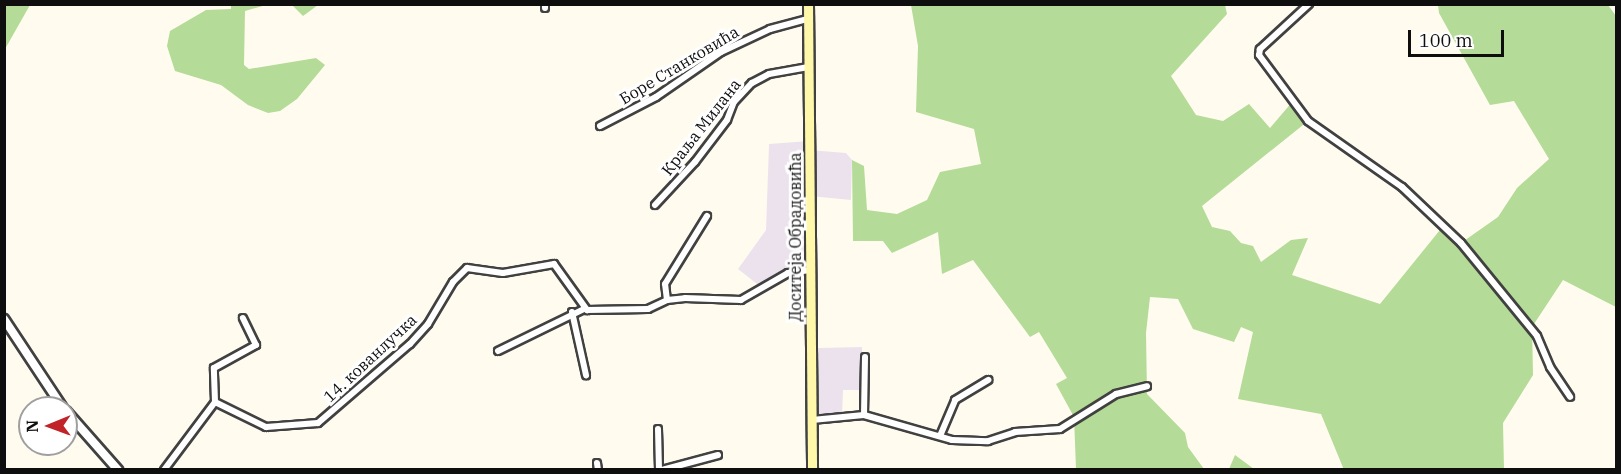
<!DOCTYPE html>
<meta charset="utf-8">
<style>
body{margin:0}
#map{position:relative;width:1621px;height:474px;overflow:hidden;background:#fffcef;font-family:"IBM Plex Serif",serif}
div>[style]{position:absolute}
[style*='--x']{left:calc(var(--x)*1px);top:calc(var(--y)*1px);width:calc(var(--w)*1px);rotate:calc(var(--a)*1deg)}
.industrial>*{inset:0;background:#ece2ed}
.forest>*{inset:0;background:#b4db97}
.roads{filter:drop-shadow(2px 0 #414141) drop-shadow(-2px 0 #414141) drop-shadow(0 2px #414141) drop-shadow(0 -2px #414141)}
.minor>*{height:6px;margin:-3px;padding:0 3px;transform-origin:3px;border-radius:3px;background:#fff}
.tertiary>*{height:8px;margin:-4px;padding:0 4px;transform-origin:4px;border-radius:4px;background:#fff}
.secondary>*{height:9px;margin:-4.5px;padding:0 4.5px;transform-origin:4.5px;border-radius:4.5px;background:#fff7aa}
span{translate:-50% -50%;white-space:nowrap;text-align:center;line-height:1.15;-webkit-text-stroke:6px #fff;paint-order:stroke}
.street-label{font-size:16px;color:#0e0e0e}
.frame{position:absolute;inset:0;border:6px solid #0e0e0e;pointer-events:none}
.north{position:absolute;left:18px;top:396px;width:60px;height:60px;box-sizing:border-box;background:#fff;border:2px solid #9f9f9f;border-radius:50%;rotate:269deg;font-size:16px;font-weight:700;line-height:24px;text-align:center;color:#0e0e0e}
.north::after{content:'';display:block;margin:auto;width:21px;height:27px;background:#c02428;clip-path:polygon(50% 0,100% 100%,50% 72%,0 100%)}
.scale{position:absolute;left:1408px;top:30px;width:96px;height:27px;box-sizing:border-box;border:3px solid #0e0e0e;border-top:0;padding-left:8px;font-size:18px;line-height:21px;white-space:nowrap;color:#0e0e0e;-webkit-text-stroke:4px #fff;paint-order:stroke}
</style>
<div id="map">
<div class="industrial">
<div style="clip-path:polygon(809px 141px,809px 150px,846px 153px,852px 160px,851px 200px,810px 196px,810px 270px,788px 273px,761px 287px,738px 269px,766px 230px,769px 144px)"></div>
<div style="clip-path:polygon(862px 347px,863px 390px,843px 390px,842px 417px,819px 419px,818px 348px)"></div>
</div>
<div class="forest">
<div style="clip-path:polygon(5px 4px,30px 5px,5px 49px,4px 5px)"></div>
<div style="clip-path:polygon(231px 5px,266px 5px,245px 11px,244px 65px,249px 69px,316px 58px,325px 65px,297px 99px,280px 111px,268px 113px,248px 105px,221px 85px,175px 71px,167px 46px,170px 31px,206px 10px,231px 9px)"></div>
<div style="clip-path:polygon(292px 5px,318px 5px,303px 16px)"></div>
<div style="clip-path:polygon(911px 5px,1225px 5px,1227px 14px,1171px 76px,1196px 115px,1223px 121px,1249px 104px,1270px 128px,1293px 101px,1308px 121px,1202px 206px,1212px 227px,1230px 231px,1241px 243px,1253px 246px,1261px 262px,1291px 240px,1308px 238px,1292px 275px,1380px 304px,1444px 225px,1461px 243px,1498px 217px,1517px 188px,1549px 159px,1514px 101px,1490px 105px,1439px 13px,1438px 5px,1608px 5px,1616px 16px,1616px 307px,1563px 280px,1532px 327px,1533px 375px,1503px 423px,1504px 469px,1344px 470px,1321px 414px,1238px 399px,1253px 332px,1241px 327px,1234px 342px,1193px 329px,1178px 299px,1150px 297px,1146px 333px,1147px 394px,1185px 433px,1188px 447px,1204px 469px,1076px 469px,1074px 417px,1056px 384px,1067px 378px,1039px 332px,1030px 337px,973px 260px,942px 274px,938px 232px,892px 253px,883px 241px,853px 241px,852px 160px,864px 166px,867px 210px,897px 214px,927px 200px,940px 172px,981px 164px,974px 129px,916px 112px,918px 46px)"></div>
<div style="clip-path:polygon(1235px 455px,1254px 469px,1229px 469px)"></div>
</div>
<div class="roads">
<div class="minor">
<div style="--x:1309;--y:4;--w:67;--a:137.4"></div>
<div style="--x:1260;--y:49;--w:6;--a:99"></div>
<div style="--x:1259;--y:55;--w:82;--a:53.4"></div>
<div style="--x:1308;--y:121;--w:115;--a:35.1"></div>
<div style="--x:1402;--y:187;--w:81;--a:43.5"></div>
<div style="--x:1461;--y:243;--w:120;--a:50.7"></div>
<div style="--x:1537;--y:336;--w:34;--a:67"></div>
<div style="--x:1550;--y:367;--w:36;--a:56"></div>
<div style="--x:545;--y:8;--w:4;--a:-90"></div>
<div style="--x:600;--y:126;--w:63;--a:-27.4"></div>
<div style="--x:656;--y:97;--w:79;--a:-34.7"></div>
<div style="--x:721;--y:52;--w:54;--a:-25.1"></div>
<div style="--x:770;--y:29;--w:39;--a:-15"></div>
<div style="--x:655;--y:205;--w:59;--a:-47.1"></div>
<div style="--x:695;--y:162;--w:53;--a:-52.7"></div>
<div style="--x:727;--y:120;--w:19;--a:-69"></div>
<div style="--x:734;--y:102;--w:26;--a:-47"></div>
<div style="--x:752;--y:83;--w:19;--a:-28"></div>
<div style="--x:769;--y:74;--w:40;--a:-10"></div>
<div style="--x:667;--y:300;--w:16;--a:-97"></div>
<div style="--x:665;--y:284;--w:80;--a:-58.3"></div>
<div style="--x:572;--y:312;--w:65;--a:77.5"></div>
<div style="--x:498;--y:351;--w:96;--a:-26"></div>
<div style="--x:215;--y:402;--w:34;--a:-92"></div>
<div style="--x:214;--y:368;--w:48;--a:-28.7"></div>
<div style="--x:256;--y:345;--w:30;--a:-116"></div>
<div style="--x:864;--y:415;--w:58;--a:-89"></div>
<div style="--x:812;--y:420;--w:52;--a:-5.5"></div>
<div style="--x:864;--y:415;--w:91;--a:15.9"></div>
<div style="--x:952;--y:440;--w:36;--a:2"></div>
<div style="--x:988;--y:441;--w:28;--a:-18"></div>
<div style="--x:1015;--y:432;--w:45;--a:-3.8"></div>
<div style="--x:1060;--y:429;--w:66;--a:-32"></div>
<div style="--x:1116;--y:394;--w:32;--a:-14"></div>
<div style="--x:658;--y:429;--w:41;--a:88.6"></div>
<div style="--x:940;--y:436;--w:39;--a:-67"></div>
<div style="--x:955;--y:400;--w:39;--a:-31"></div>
<div style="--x:597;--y:463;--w:7;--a:82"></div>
<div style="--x:164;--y:470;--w:85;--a:-53.1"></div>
<div style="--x:215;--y:402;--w:57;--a:26.1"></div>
<div style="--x:266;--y:427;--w:52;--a:-4.4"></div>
<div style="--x:318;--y:423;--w:121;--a:-40.7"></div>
<div style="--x:410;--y:344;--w:27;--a:-48"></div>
<div style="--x:428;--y:324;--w:49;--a:-59.2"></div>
<div style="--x:453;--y:282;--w:20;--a:-45"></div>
<div style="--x:467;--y:268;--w:36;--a:8"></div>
<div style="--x:503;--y:273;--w:52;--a:-10"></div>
<div style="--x:554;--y:264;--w:57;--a:54.3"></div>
<div style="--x:587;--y:310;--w:61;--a:-0.9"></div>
<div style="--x:648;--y:309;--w:21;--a:-25"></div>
<div style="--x:667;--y:300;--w:18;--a:-6"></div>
<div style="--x:685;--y:298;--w:56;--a:2"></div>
<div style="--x:741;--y:300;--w:54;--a:-29.9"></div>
<div style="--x:788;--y:273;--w:22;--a:-8"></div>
<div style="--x:662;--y:470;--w:58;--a:-15"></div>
</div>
<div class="tertiary">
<div style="--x:4;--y:319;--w:107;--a:56.5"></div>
<div style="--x:66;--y:411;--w:79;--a:48.6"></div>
</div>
<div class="secondary">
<div style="--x:808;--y:4;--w:466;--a:89.5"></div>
</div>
</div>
<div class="street-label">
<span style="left:679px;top:65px;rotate:-31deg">Боре Станковића</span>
<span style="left:701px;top:127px;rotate:-52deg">Краља Милана</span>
<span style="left:795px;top:237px;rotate:-90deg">Доситеја Обрадовића</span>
<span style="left:370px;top:358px;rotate:-43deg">14. кованлучка</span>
</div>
<div class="frame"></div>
<div class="north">N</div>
<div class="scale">100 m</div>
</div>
